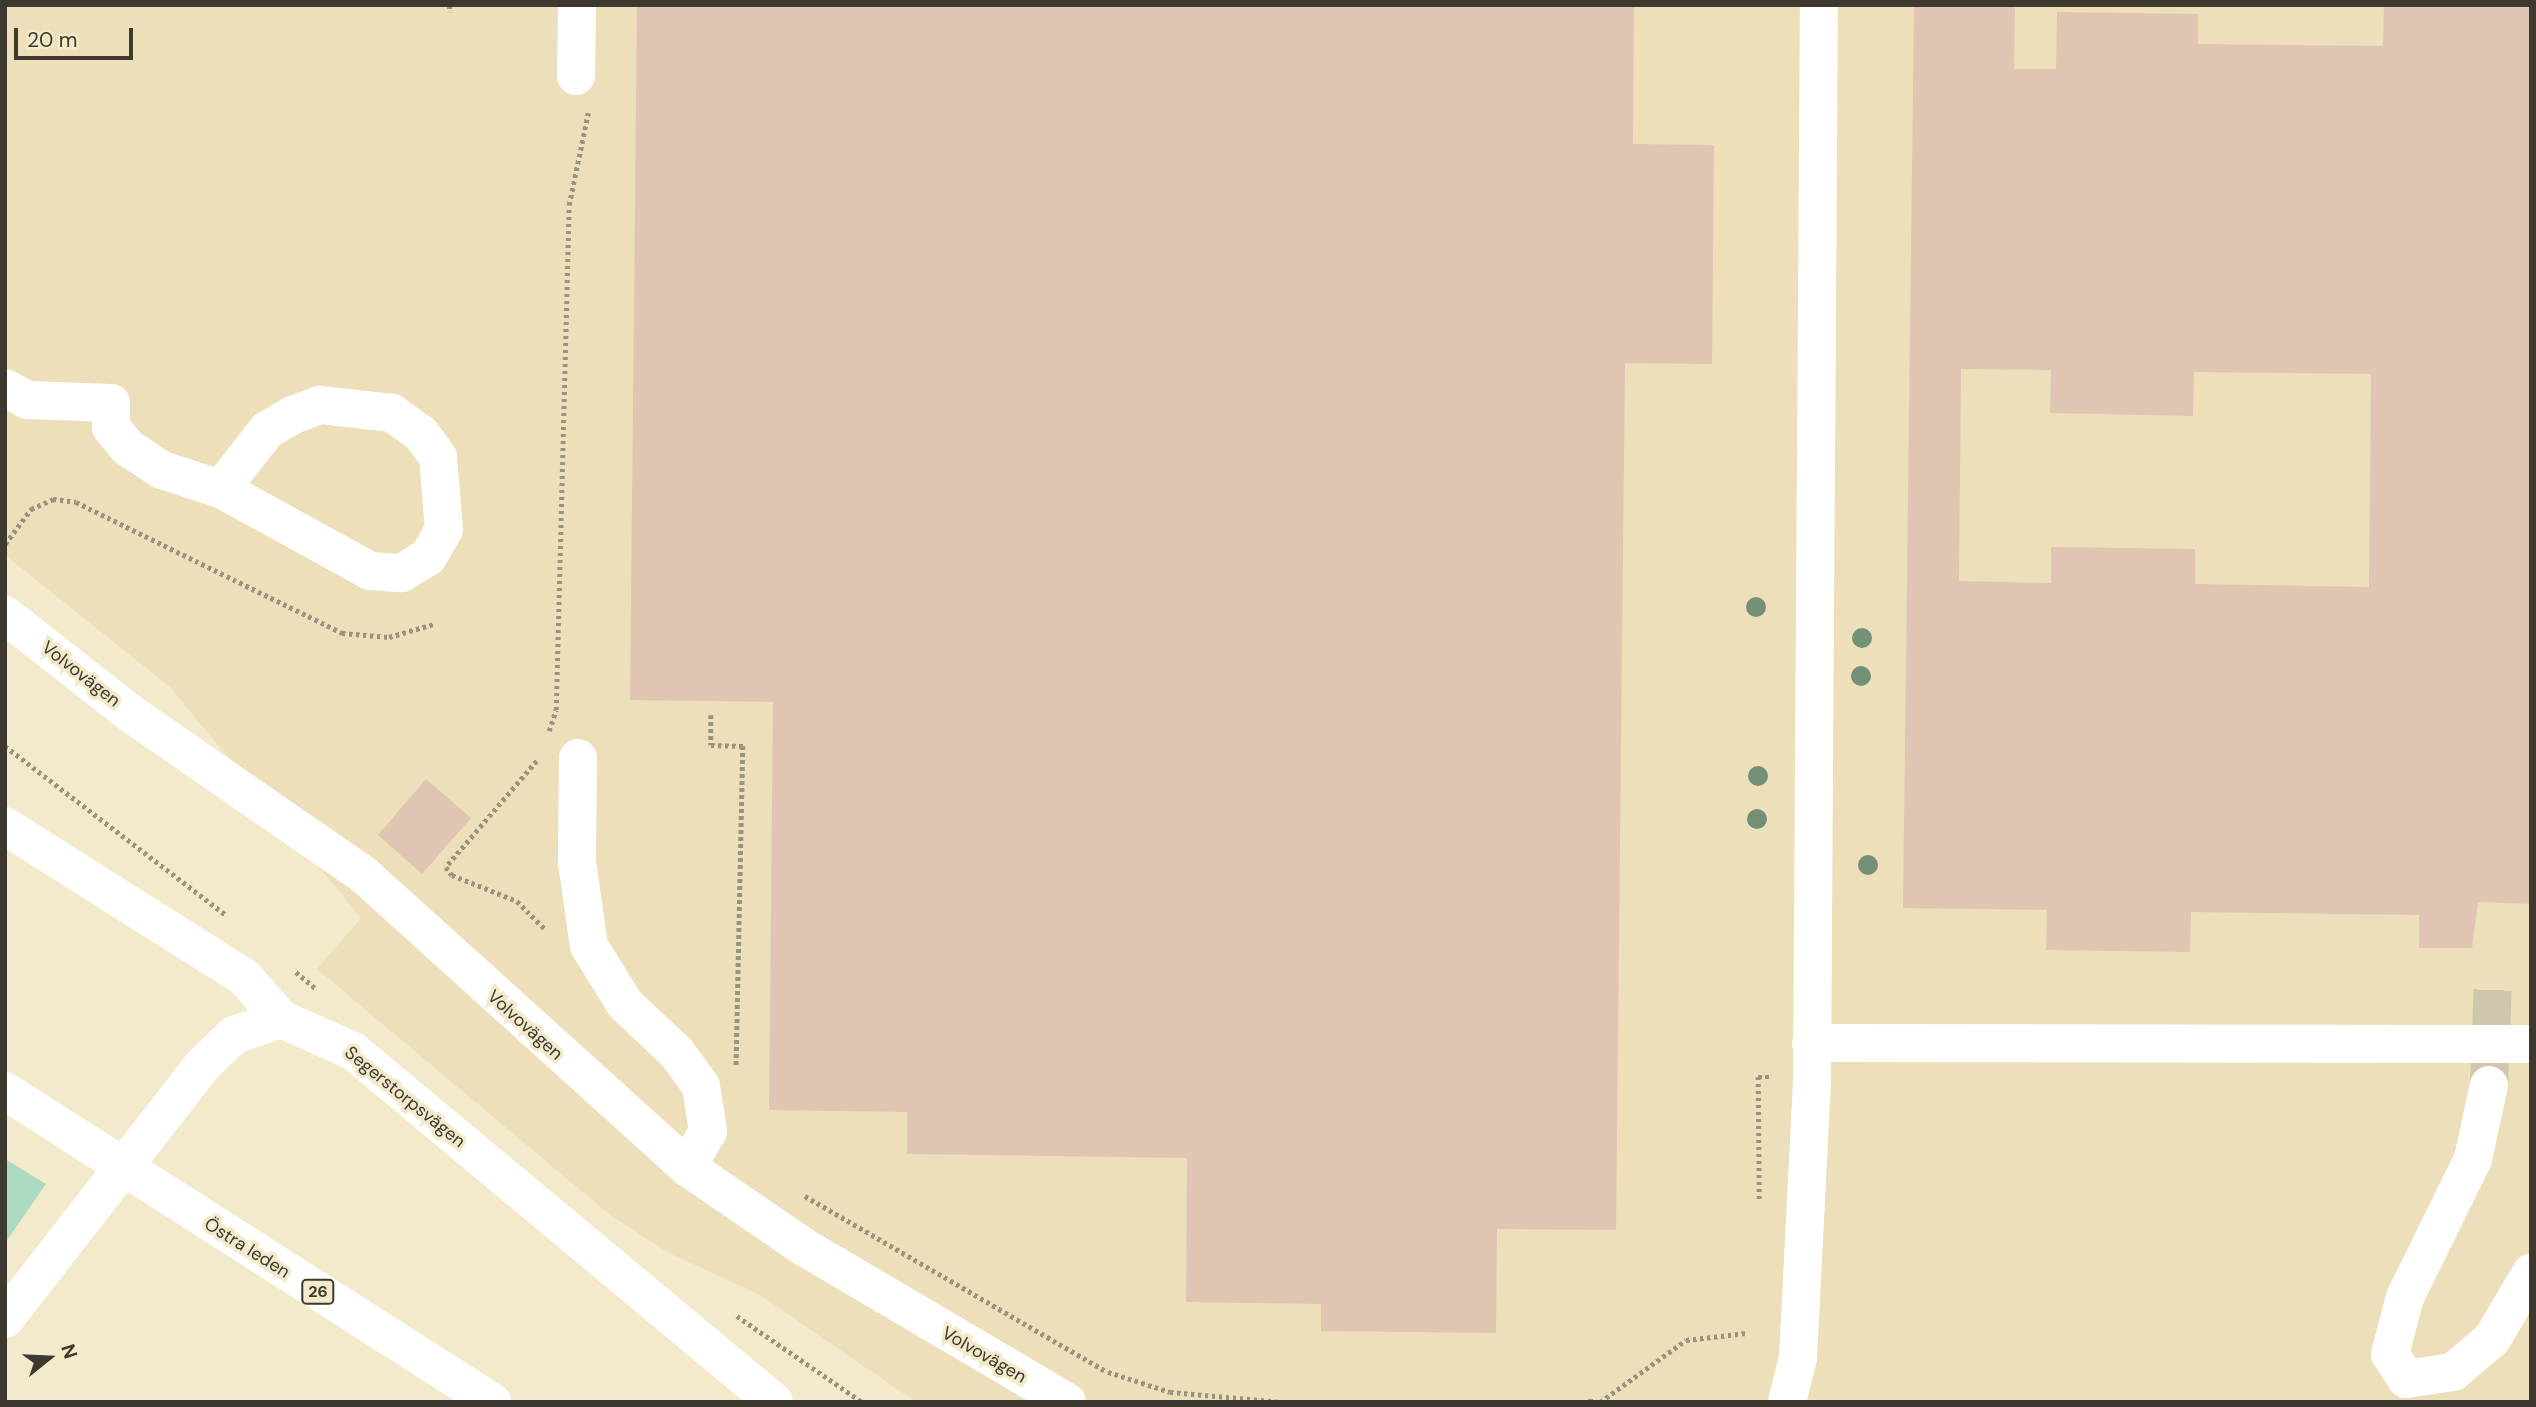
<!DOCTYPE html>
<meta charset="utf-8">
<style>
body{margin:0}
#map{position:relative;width:2536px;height:1407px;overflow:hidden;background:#f3e9cb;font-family:"DM Sans",sans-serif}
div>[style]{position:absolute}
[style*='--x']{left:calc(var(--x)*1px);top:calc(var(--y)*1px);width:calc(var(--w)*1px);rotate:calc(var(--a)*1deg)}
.built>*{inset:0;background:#ecdfba}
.green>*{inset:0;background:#abdcc2}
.building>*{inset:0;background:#e1c5b3}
.minor-tunnel>*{height:38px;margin-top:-19px;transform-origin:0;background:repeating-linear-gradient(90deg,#cfc6ac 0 38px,transparent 0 57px)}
.path>*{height:4.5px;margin-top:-2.25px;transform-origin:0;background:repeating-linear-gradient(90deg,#9a937e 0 3.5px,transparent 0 7px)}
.minor>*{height:38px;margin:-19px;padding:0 19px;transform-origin:19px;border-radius:19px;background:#fff}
.highway>*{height:38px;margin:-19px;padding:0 19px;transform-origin:19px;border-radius:19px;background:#fff}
.trees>*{width:20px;height:20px;margin:-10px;border-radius:50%;background:#749177}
span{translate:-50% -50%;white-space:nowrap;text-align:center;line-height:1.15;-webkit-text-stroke:7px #f3e9cb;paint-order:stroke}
.shield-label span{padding:2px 5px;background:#f3e9cb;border:2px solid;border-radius:5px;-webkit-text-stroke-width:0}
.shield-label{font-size:16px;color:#3d392e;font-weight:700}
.street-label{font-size:18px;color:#3d392e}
.frame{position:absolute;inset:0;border:7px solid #3d392e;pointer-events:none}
.north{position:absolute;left:14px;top:1323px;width:70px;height:70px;-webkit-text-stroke:5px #f3e9cb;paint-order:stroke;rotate:72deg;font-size:19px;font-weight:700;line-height:28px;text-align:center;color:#3d392e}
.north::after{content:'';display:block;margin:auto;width:24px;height:32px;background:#3d392e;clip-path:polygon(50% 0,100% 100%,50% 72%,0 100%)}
.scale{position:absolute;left:14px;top:28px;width:119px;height:32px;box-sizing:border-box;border:4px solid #3d392e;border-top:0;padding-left:9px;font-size:21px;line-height:24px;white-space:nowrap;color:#3d392e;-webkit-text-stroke:5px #f3e9cb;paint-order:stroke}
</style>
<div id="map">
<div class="built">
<div style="clip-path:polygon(5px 5px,2531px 5px,2531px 1402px,916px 1402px,760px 1295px,667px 1252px,609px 1214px,317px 969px,361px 918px,170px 687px,5px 555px)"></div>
</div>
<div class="green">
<div style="clip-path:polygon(5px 1159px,46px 1184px,5px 1243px)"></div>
</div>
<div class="building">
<div style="clip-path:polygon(637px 5px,1634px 5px,1633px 144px,1714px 145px,1712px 364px,1625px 363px,1616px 1230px,1497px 1229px,1496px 1333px,1321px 1331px,1321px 1304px,1186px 1302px,1187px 1158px,907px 1154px,907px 1112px,769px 1110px,773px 702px,630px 700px)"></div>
<div style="clip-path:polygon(evenodd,1914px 5px,2015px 5px,2014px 69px,2056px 69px,2057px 12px,2198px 14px,2198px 44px,2383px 46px,2384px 5px,2531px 5px,2531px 904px,2478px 902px,2472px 948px,2419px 948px,2419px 915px,2191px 912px,2190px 952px,2046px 950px,2047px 910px,1903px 908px,1914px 5px,1961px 369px,2051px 370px,2050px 413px,2193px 416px,2194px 372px,2371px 374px,2369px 587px,2195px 584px,2195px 549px,2051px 547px,2051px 583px,1959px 581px,1961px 369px)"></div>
<div style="clip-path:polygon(426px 779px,471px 818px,422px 874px,378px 835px)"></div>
</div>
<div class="minor-tunnel">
<div style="--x:2489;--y:1085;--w:105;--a:-87.8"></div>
</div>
<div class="path">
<div style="--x:450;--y:5;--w:7;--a:90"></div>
<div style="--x:5;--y:544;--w:44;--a:-53.4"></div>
<div style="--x:31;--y:509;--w:24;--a:-24"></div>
<div style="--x:53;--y:499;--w:23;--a:7"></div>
<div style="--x:76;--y:502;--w:297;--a:26.2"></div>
<div style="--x:342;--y:633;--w:47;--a:4.9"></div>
<div style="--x:389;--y:637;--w:47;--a:-16.1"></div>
<div style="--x:711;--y:715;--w:30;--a:90"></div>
<div style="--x:711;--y:745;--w:32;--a:2"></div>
<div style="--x:743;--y:746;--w:321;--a:91.2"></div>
<div style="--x:549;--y:731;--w:22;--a:-72"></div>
<div style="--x:556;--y:710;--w:505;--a:-88.53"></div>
<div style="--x:569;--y:205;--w:94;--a:-78.3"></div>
<div style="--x:5;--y:746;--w:280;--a:37.4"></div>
<div style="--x:537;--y:761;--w:140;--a:130.6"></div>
<div style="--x:446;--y:867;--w:10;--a:53"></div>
<div style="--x:452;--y:875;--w:70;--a:21.8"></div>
<div style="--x:517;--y:901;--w:40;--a:45"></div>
<div style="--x:296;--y:972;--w:26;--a:40"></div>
<div style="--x:805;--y:1196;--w:350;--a:30.2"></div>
<div style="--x:1108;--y:1372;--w:65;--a:17.9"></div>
<div style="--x:1170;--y:1392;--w:111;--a:5.1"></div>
<div style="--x:1759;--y:1199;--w:122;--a:-90.5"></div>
<div style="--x:1758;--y:1077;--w:11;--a:0"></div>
<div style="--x:737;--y:1316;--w:152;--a:34.5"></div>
<div style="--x:1590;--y:1402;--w:4;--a:-76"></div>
<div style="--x:1600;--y:1402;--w:106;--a:-35.8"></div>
<div style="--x:1686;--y:1340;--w:61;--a:-6.5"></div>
</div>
<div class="minor">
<div style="--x:576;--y:76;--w:71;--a:-89.2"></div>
<div style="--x:5;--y:388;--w:26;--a:28"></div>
<div style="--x:28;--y:400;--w:83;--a:2.1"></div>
<div style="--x:111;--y:403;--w:24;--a:90"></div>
<div style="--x:111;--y:427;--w:26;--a:51"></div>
<div style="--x:127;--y:447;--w:42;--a:33.3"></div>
<div style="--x:162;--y:470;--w:62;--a:17.9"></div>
<div style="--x:221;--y:489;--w:170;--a:28.8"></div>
<div style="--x:370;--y:571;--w:32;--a:4"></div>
<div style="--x:402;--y:573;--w:31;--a:-32"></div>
<div style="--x:428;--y:557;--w:32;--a:-60"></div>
<div style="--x:444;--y:529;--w:72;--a:-94.8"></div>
<div style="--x:438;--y:457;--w:29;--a:-126"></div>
<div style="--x:421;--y:434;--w:36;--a:-144"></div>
<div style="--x:392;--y:413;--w:73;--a:-173.7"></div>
<div style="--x:319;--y:405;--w:28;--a:159"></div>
<div style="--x:293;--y:415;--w:30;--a:150"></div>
<div style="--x:267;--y:430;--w:75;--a:127.9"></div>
<div style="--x:5;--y:615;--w:159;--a:38.1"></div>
<div style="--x:130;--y:713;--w:285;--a:34.7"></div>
<div style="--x:364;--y:875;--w:435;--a:42.1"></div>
<div style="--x:687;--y:1167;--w:142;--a:34.4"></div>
<div style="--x:804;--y:1247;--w:305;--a:30.5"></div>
<div style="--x:578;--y:758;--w:104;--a:90.6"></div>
<div style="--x:577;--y:862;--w:85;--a:81.9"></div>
<div style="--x:589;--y:946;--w:68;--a:58.2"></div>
<div style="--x:625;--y:1004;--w:71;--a:43.3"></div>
<div style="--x:677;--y:1053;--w:41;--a:54"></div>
<div style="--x:701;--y:1086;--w:46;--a:81.2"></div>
<div style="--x:708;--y:1131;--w:42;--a:120.3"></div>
<div style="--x:5;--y:826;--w:283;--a:32.3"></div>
<div style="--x:244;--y:977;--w:56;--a:48.6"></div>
<div style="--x:1811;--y:1043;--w:720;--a:0.08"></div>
<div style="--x:2489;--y:1085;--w:76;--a:102.2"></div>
<div style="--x:2473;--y:1159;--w:154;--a:116.2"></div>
<div style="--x:2405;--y:1297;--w:59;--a:104.7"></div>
<div style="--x:2390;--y:1354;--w:30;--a:57"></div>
<div style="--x:2406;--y:1379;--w:48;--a:-8.5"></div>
<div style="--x:2453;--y:1372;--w:51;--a:-40.2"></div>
<div style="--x:2492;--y:1339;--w:77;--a:-59.4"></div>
<div style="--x:5;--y:1319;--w:321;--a:-52.1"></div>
<div style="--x:202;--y:1066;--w:45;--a:-44.1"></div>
<div style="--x:234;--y:1035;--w:50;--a:-18.8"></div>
<div style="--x:281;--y:1019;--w:79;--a:24"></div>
<div style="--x:353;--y:1051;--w:548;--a:39.82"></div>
<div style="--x:1787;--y:1402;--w:45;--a:-76"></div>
<div style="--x:1798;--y:1358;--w:281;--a:-87.1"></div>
<div style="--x:1812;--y:1077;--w:1072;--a:-89.63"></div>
</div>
<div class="highway">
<div style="--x:5;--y:1091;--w:578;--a:32.56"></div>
</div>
<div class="trees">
<div style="left:1756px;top:607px"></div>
<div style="left:1862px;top:638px"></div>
<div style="left:1861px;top:676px"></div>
<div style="left:1758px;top:776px"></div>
<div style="left:1757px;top:819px"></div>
<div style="left:1868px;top:865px"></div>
</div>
<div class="shield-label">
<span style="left:318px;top:1292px">26</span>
</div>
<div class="street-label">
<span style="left:81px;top:674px;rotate:38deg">Volvovägen</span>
<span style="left:525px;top:1025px;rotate:42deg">Volvovägen</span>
<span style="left:405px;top:1097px;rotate:39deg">Segerstorpsvägen</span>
<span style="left:247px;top:1248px;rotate:32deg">Östra leden</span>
<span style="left:984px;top:1355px;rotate:30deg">Volvovägen</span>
</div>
<div class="frame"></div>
<div class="north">N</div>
<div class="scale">20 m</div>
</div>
